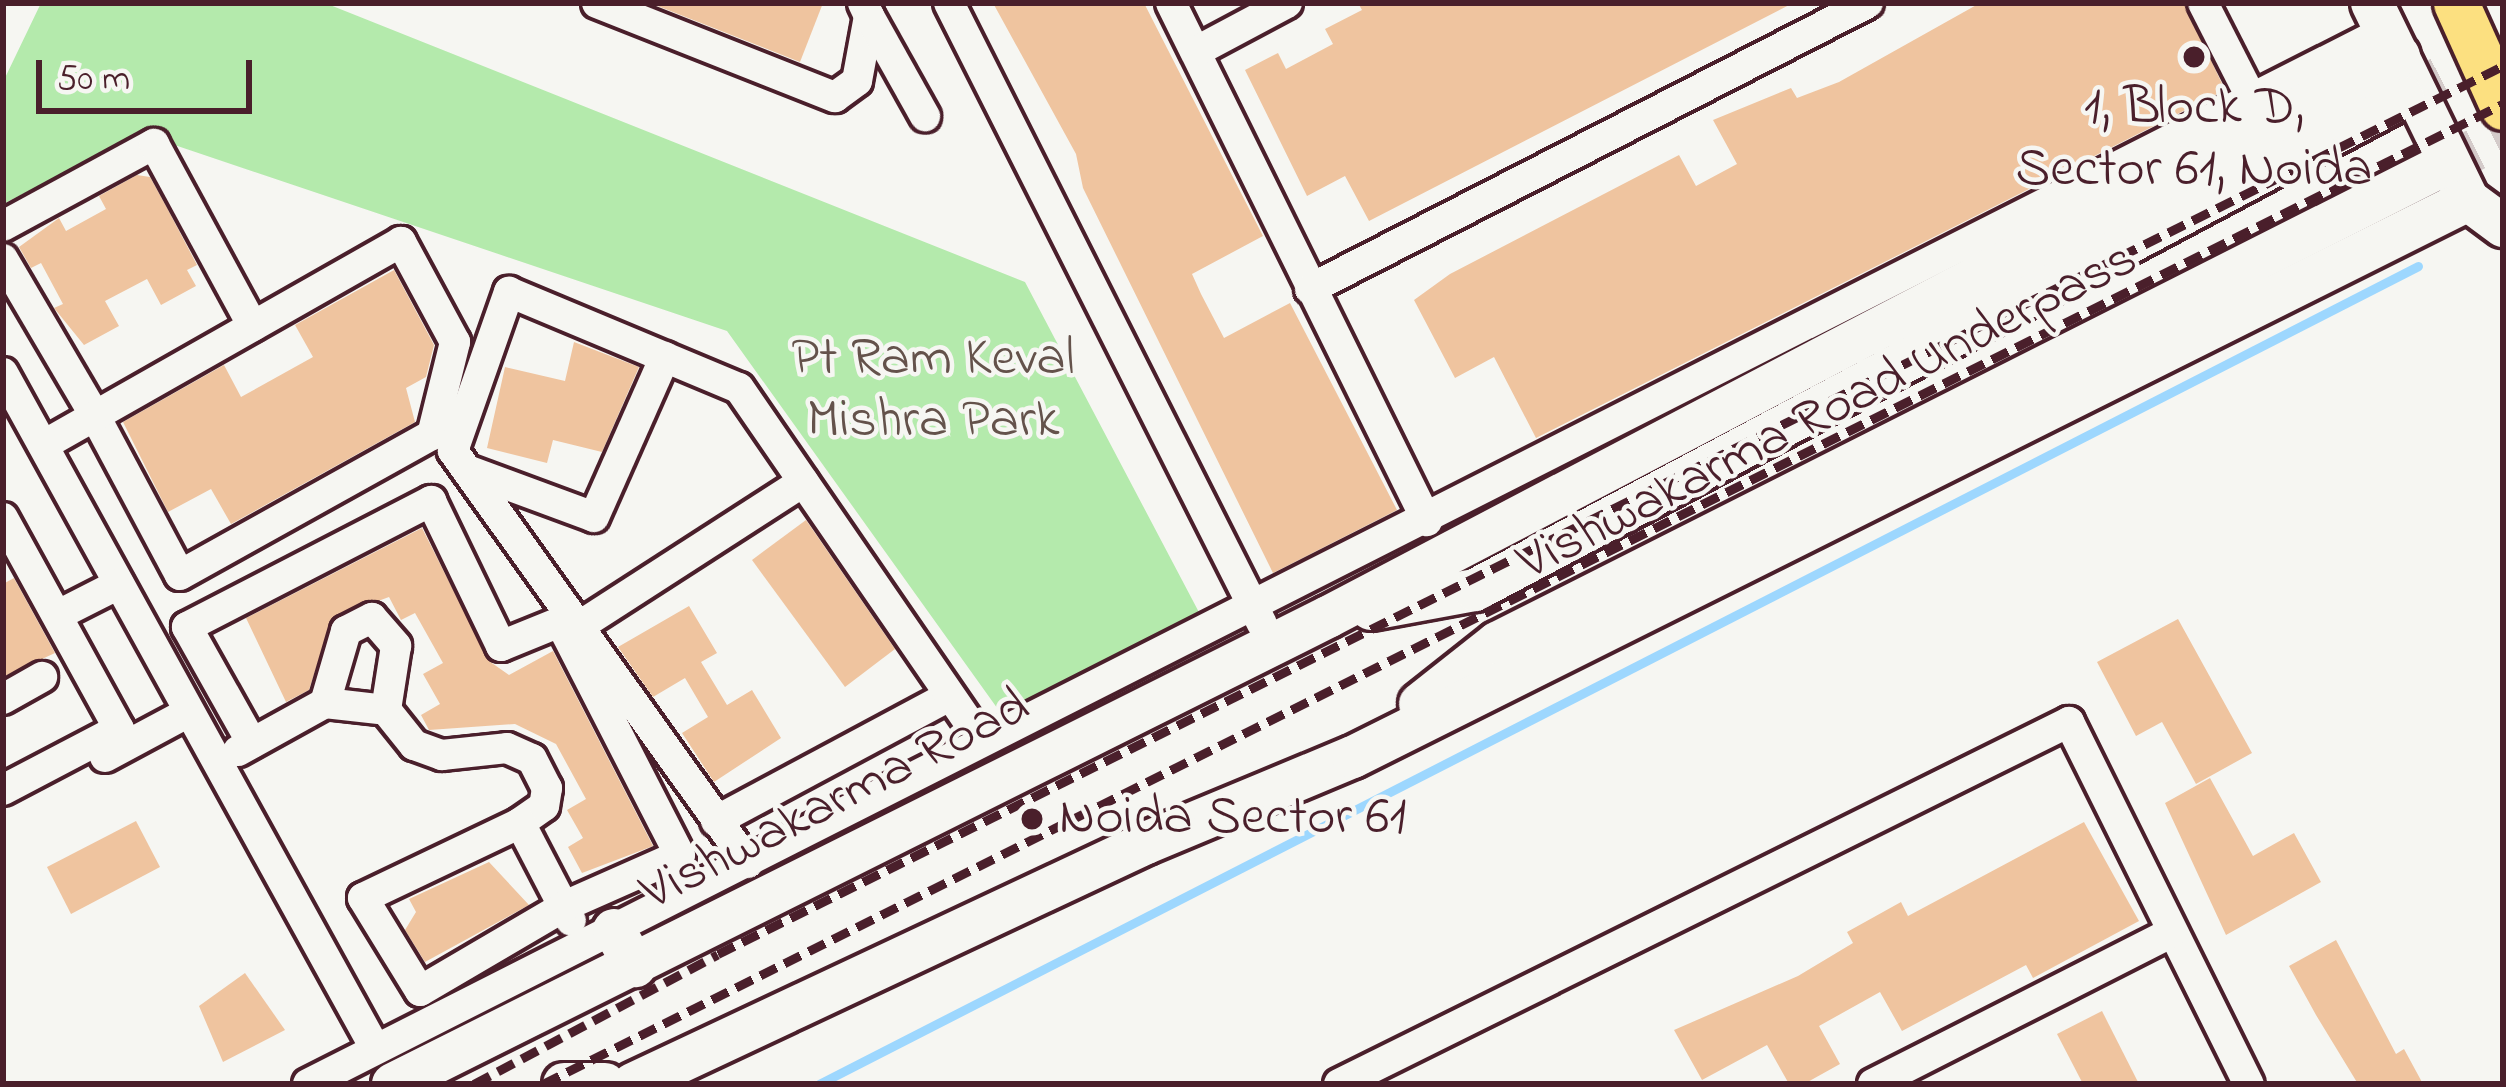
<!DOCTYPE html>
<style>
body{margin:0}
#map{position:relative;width:2506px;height:1087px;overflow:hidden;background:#f6f6f2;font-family:"Indie Flower",sans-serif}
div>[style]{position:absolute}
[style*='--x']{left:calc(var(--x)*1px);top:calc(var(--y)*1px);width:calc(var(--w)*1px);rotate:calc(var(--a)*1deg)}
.green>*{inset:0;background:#b4eaac}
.stream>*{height:9px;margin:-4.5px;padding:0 4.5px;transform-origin:4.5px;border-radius:4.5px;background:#9dd7fe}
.building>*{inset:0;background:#efc49f}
.secondary-tunnel>*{height:42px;margin-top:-21px;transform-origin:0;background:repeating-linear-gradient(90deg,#d4cbca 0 42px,transparent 0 63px)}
.roads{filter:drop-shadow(3px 0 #4a1f2b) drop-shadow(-3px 0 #4a1f2b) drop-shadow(0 3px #4a1f2b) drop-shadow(0 -3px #4a1f2b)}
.street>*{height:30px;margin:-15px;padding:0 15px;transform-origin:15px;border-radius:15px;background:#f6f6f2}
.secondary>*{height:42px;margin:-21px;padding:0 21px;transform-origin:21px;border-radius:21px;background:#f6f6f2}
.primary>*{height:45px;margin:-22.5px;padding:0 22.5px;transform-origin:22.5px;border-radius:22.5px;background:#fce080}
.rail>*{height:9px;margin-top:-4.5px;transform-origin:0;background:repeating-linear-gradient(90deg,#4a1f2b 0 18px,transparent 0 27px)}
.dots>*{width:33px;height:33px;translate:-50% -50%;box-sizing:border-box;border:6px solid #f6f6f2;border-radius:50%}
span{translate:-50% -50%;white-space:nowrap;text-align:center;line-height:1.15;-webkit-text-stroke:9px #f6f6f2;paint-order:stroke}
.poi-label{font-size:54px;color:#4a1f2b}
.left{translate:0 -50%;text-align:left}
.park-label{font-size:54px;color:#64524b}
.street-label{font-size:54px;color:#4a1f2b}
.frame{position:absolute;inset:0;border:6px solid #4a1f2b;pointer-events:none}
.scale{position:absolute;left:36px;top:60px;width:216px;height:54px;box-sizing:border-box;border:6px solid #4a1f2b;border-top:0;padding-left:15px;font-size:36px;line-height:42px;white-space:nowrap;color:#4a1f2b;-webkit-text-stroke:9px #f6f6f2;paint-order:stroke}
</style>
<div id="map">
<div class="green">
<div style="clip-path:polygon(41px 3px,325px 3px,1025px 282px,1202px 618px,1005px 719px,727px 331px,142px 134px,3px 204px,3px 82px)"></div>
</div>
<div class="stream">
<div style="--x:819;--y:1084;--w:1796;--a:-27.09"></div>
</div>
<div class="building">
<div style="clip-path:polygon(650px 3px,823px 3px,800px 62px)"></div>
<div style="clip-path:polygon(993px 3px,1144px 3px,1263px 236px,1192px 274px,1201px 294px,1224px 338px,1290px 303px,1397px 510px,1273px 573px,1083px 188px,1076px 154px)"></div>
<div style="clip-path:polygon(1358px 3px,1793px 3px,1369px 221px,1345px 176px,1307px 196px,1245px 70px,1278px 53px,1286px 69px,1333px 44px,1325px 29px,1362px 10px)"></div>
<div style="clip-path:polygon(1980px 3px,2184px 3px,2225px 90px,1536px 438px,1494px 357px,1455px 378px,1414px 300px,1450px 274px,1679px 155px,1696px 186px,1737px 164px,1713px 120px,1791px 88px,1797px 98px,1839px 82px)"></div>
<div style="clip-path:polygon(137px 175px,150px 177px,167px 208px,197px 265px,187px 270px,196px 286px,161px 305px,147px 279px,105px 301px,119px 326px,84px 345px,54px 308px,63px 304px,41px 263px,31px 268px,19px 247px,59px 218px,66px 231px,106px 209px,99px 196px)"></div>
<div style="clip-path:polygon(394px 270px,434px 345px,426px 377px,406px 388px,415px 422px,231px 524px,211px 489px,168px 512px,123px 422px,224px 365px,241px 397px,313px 357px,295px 325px)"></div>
<div style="clip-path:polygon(574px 342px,639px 367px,602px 452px,553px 440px,547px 463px,487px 448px,505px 367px,565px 381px)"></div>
<div style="clip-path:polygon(806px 520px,895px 649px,845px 687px,752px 560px)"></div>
<div style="clip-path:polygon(422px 528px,489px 661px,509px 675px,553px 651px,653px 846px,582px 873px,568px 847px,583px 838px,567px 810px,586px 799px,556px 744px,515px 724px,429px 730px,421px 715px,440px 704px,423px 674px,443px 663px,415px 613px,401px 620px,389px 597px,332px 618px,309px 690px,286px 702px,246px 618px)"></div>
<div style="clip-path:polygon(14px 578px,55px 653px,3px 677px,3px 584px)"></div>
<div style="clip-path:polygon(689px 606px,717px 653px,701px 662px,727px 705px,752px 690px,781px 738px,714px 782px,682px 733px,708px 717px,685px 678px,653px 697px,618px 647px)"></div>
<div style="clip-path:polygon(2178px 619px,2252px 753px,2196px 784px,2162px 722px,2136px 736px,2097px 662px)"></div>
<div style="clip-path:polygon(2210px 778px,2253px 856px,2294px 833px,2321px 882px,2226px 935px,2165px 803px)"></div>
<div style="clip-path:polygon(136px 821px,160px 867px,71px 914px,47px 867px)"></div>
<div style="clip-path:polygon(2084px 822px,2139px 921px,2033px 978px,2026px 965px,1902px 1031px,1880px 992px,1819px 1026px,1840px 1064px,1804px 1084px,1789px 1084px,1767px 1045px,1702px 1080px,1674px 1030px,1798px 976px,1853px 943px,1847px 932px,1901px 902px,1908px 916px)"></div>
<div style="clip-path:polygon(489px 862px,529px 905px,425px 962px,405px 930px,416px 912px,409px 899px)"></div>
<div style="clip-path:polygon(2336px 940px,2396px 1054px,2404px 1049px,2423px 1084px,2358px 1084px,2316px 1015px,2289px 966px)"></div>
<div style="clip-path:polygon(245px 973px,285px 1030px,223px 1062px,199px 1006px)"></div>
<div style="clip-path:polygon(2102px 1011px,2139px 1084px,2083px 1084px,2057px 1034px)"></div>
</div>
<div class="secondary-tunnel">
<div style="--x:2403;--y:97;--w:113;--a:-27.5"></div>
<div style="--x:2438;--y:168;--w:72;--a:-26.2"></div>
</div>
<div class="roads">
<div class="street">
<div style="--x:597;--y:3;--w:256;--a:21.6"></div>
<div style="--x:835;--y:97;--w:27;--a:-36"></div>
<div style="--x:857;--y:81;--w:66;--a:-79.5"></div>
<div style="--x:869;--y:16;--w:14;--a:-115"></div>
<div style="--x:949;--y:3;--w:695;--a:63.25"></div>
<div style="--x:1171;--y:3;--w:578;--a:63.7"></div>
<div style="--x:2203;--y:3;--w:112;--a:63"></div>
<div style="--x:869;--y:16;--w:115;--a:60.8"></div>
<div style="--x:1197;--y:51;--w:102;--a:-28.1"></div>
<div style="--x:3;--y:226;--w:172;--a:-28.5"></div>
<div style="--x:154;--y:144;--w:207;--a:61.5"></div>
<div style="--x:3;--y:259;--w:182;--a:59.6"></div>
<div style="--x:95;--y:416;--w:180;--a:61.9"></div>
<div style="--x:180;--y:575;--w:288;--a:-29.1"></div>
<div style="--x:432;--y:435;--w:96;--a:-76.1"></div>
<div style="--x:455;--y:342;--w:114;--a:-118.4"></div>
<div style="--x:401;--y:242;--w:411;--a:150.4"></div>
<div style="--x:1310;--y:289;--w:627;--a:-27.14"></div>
<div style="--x:3;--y:373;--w:771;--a:61.14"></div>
<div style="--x:467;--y:470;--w:135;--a:20.3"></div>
<div style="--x:594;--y:517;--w:175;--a:-66.1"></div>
<div style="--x:3;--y:518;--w:241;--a:61.2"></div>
<div style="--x:119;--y:729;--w:131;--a:152.3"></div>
<div style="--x:60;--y:614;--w:66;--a:-27"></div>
<div style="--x:578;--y:627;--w:268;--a:-32.8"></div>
<div style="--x:3;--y:699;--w:45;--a:-29.4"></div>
<div style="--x:325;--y:703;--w:61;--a:6.5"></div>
<div style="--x:386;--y:710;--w:45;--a:51.3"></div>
<div style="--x:414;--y:745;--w:30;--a:20"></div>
<div style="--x:442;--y:755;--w:65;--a:-6.1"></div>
<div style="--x:507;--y:748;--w:27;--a:24"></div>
<div style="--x:532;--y:759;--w:33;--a:63"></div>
<div style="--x:547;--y:788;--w:18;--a:99"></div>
<div style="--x:544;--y:806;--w:29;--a:145"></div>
<div style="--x:520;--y:823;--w:110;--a:62.5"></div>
<div style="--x:252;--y:743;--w:133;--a:-119.3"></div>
<div style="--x:187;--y:627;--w:275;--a:-27.3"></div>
<div style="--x:431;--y:501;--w:161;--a:64.2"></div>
<div style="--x:501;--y:646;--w:64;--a:-22.1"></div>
<div style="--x:560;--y:622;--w:262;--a:62.8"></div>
<div style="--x:680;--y:855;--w:126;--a:156.1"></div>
<div style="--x:565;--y:906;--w:168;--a:149.6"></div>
<div style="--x:420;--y:991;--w:109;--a:-121.5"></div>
<div style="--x:363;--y:898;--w:174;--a:-25.5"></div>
<div style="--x:238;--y:751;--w:99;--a:-28.9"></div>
<div style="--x:325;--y:703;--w:75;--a:-73.7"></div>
<div style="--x:346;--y:631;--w:29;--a:-27"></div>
<div style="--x:372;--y:618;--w:37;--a:49"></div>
<div style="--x:396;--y:646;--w:65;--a:98.9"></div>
<div style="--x:105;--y:757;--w:95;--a:-28.2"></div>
<div style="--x:716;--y:821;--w:264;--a:-28.2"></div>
<div style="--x:748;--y:863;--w:507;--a:-125.6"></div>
<div style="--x:453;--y:451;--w:169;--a:-70.6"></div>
<div style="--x:509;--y:292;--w:249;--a:22.7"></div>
<div style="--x:739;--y:388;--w:403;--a:55.5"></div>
<div style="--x:308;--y:1084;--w:2330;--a:-26.89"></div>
<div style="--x:1339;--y:1084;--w:815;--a:-26.38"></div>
<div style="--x:2069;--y:722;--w:404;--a:63.6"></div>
<div style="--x:1873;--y:1084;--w:335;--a:-26.9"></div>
</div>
<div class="secondary">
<div style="--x:2372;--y:3;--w:219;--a:64"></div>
<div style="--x:2468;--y:200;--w:44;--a:36.6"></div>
<div style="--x:1371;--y:609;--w:106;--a:-10.4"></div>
<div style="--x:1475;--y:590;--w:1051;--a:-27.98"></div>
<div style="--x:1420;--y:704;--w:98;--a:-38.4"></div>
<div style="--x:1497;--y:643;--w:1054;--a:-26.78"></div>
<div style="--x:614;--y:930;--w:42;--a:59.7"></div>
<div style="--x:393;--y:1084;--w:1045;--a:-26.54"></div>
<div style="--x:1328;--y:617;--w:1209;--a:-27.65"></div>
<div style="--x:564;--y:1084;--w:41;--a:0"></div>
<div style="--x:633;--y:1084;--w:567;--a:-25.16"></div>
<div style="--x:1146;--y:843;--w:224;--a:-22.6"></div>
<div style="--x:1353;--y:757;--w:1246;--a:-26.54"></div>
</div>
<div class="primary">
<div style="--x:2456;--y:3;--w:114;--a:65.7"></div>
</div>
</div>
<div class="rail">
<div style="--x:474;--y:1084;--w:276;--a:-28"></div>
<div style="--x:718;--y:954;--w:1994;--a:-26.45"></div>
<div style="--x:543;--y:1084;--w:2191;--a:-26.57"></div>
</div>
<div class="dots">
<div style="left:2194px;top:57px;background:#4a1f2b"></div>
<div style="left:1032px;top:819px;background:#4a1f2b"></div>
</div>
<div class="poi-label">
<span style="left:2194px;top:140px">1, Block D,<br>Sector 61, Noida</span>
<span class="left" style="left:1059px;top:819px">Noida Sector 61</span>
</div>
<div class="park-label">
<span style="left:933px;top:391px">Pt Ram Keval<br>Mishra Park</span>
</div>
<div class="street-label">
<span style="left:1828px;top:412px;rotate:-27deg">Vishwakarma Road Underpass</span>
<span style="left:836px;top:801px;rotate:-27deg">Vishwakarma Road</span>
</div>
<div class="frame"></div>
<div class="scale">50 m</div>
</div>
